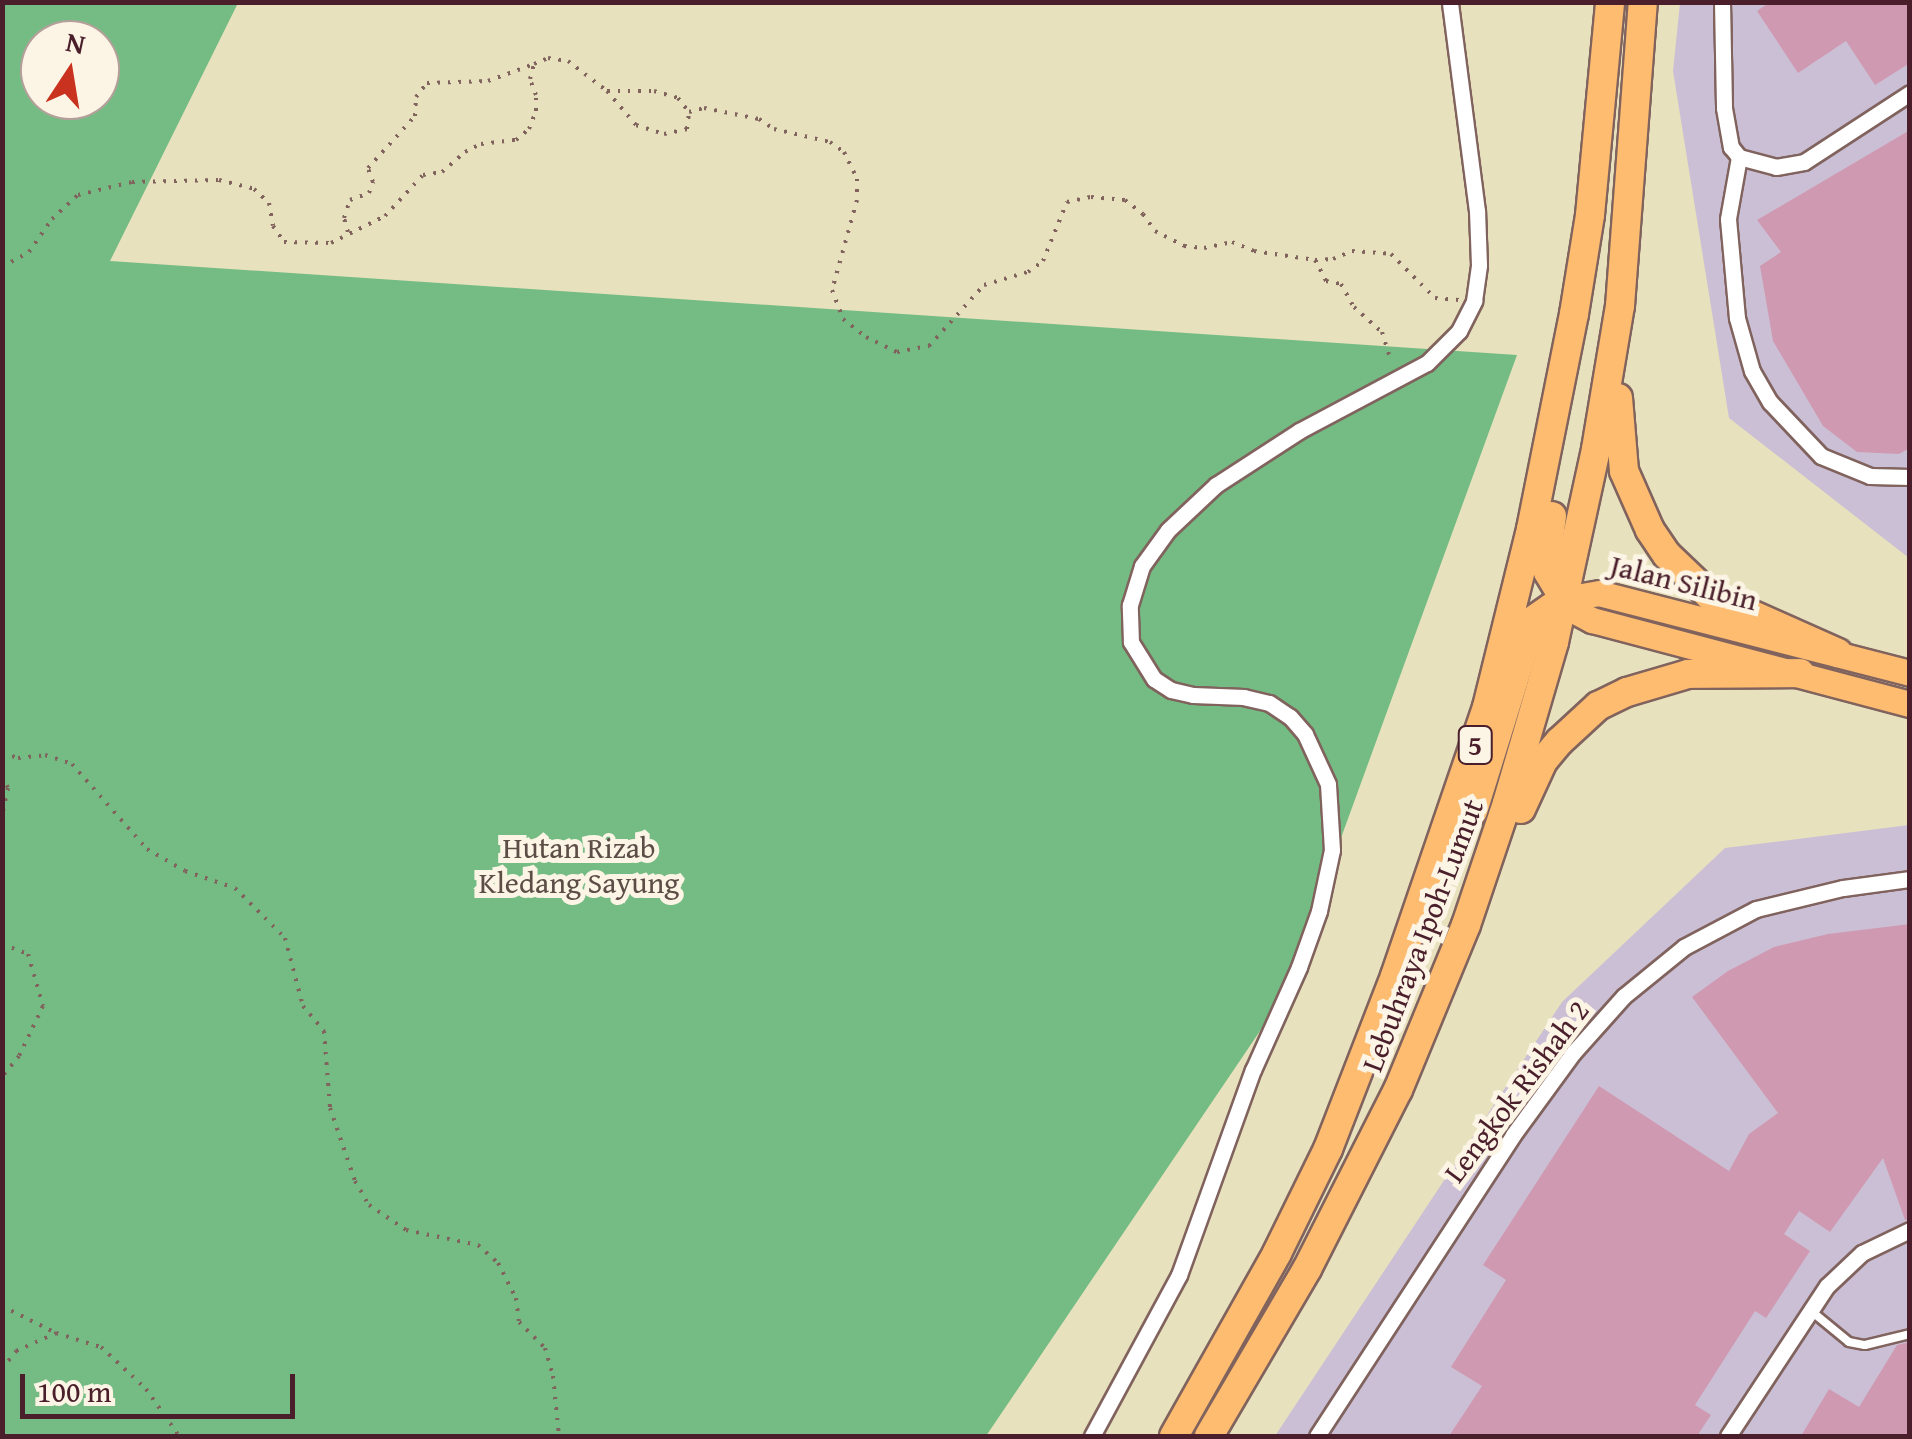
<!DOCTYPE html>
<style>
body{margin:0}
#map{position:relative;width:1912px;height:1439px;overflow:hidden;background:#e8e1be;font-family:"Gentium Book Plus",serif}
div>[style]{position:absolute}
[style*='--x']{left:calc(var(--x)*1px);top:calc(var(--y)*1px);width:calc(var(--w)*1px);rotate:calc(var(--a)*1deg)}
.industrial>*{inset:0;background:#cbbfd5}
.forest>*{inset:0;background:#74bc83}
.building>*{inset:0;background:#cf9ab1}
.path>*{height:4px;margin-top:-2px;transform-origin:0;background:repeating-linear-gradient(90deg,#81635e 0 2.5px,transparent 0 10.5px)}
.roads{filter:drop-shadow(2px 0 #81635e) drop-shadow(-2px 0 #81635e) drop-shadow(0 2px #81635e) drop-shadow(0 -2px #81635e)}
.lane>*{height:8px;margin:-4px;padding:0 4px;transform-origin:4px;border-radius:4px;background:#fff}
.street>*{height:15px;margin:-7.5px;padding:0 7.5px;transform-origin:7.5px;border-radius:7.5px;background:#fff}
.primary>*{height:25px;margin:-12.5px;padding:0 12.5px;transform-origin:12.5px;border-radius:12.5px;background:#fdbc70}
.highway>*{height:28px;margin:-14px;padding:0 14px;transform-origin:14px;border-radius:14px;background:#fdbc70}
span{translate:-50% -50%;white-space:nowrap;text-align:center;line-height:1.15;-webkit-text-stroke:10px #fcf5e5;paint-order:stroke}
.shield-label span{padding:2px 8px;background:#fcf5e5;border:2px solid;border-radius:8px;-webkit-text-stroke-width:0}
.shield-label{font-size:28px;color:#4a1f2b;font-weight:700}
.street-label{font-size:30px;color:#4a1f2b}
.park-label{font-size:30px;color:#5c4e47}
.frame{position:absolute;inset:0;border:5px solid #4a1f2b;pointer-events:none}
.north{position:absolute;left:20px;top:20px;width:100px;height:100px;box-sizing:border-box;background:#fcf5e5;border:2px solid #b59f9b;border-radius:50%;rotate:12deg;font-size:28px;font-weight:700;line-height:40px;text-align:center;color:#4a1f2b}
.north::after{content:'';display:block;margin:auto;width:35px;height:45px;background:#c8321e;clip-path:polygon(50% 0,100% 100%,50% 72%,0 100%)}
.scale{position:absolute;left:20px;top:1374px;width:275px;height:45px;box-sizing:border-box;border:5px solid #4a1f2b;border-top:0;padding-left:12px;font-size:30px;line-height:35px;white-space:nowrap;color:#4a1f2b;-webkit-text-stroke:8px #fcf5e5;paint-order:stroke}
</style>
<div id="map">
<div class="industrial">
<div style="clip-path:polygon(1680px 3px,1909px 3px,1909px 558px,1729px 418px,1673px 71px)"></div>
<div style="clip-path:polygon(1909px 825px,1909px 1436px,1275px 1436px,1562px 1002px,1725px 848px)"></div>
</div>
<div class="forest">
<div style="clip-path:polygon(evenodd,3px 3px,238px 3px,110px 261px,1517px 355px,1283px 997px,986px 1436px,3px 1436px,3px 3px,40px 40px,100px 40px,100px 100px,40px 100px,40px 40px)"></div>
</div>
<div class="building">
<div style="clip-path:polygon(1770px 2px,1910px 2px,1910px 63px,1875px 85px,1846px 41px,1798px 73px,1757px 11px)"></div>
<div style="clip-path:polygon(1910px 130px,1910px 448px,1899px 454px,1857px 452px,1823px 426px,1773px 341px,1760px 266px,1781px 252px,1757px 220px)"></div>
<div style="clip-path:polygon(1910px 924px,1910px 1219px,1905px 1220px,1883px 1158px,1830px 1232px,1799px 1211px,1784px 1234px,1810px 1251px,1766px 1318px,1755px 1311px,1695px 1405px,1711px 1415px,1697px 1436px,1449px 1436px,1482px 1386px,1451px 1367px,1506px 1280px,1483px 1265px,1599px 1086px,1729px 1171px,1749px 1134px,1778px 1113px,1692px 997px,1728px 971px,1774px 947px,1828px 934px)"></div>
<div style="clip-path:polygon(1910px 1342px,1910px 1436px,1801px 1436px,1829px 1389px,1859px 1407px,1897px 1345px)"></div>
</div>
<div class="path">
<div style="--x:607;--y:91;--w:47;--a:0"></div>
<div style="--x:654;--y:91;--w:25;--a:16"></div>
<div style="--x:678;--y:98;--w:18;--a:52"></div>
<div style="--x:348;--y:232;--w:15;--a:-106"></div>
<div style="--x:344;--y:218;--w:19;--a:-72"></div>
<div style="--x:350;--y:200;--w:20;--a:-20"></div>
<div style="--x:369;--y:193;--w:12;--a:-70"></div>
<div style="--x:373;--y:182;--w:15;--a:-110"></div>
<div style="--x:368;--y:168;--w:70;--a:-47.9"></div>
<div style="--x:415;--y:116;--w:19;--a:-87"></div>
<div style="--x:416;--y:97;--w:18;--a:-52"></div>
<div style="--x:427;--y:83;--w:61;--a:-1.9"></div>
<div style="--x:488;--y:81;--w:49;--a:-20.3"></div>
<div style="--x:1315;--y:260;--w:24;--a:62"></div>
<div style="--x:1326;--y:281;--w:15;--a:11"></div>
<div style="--x:1341;--y:284;--w:26;--a:61"></div>
<div style="--x:1354;--y:307;--w:38;--a:42"></div>
<div style="--x:1382;--y:332;--w:31;--a:73"></div>
<div style="--x:2;--y:267;--w:31;--a:-29"></div>
<div style="--x:29;--y:252;--w:40;--a:-55.1"></div>
<div style="--x:52;--y:219;--w:35;--a:-43"></div>
<div style="--x:78;--y:195;--w:56;--a:-13.5"></div>
<div style="--x:132;--y:182;--w:87;--a:-1.3"></div>
<div style="--x:219;--y:180;--w:36;--a:14"></div>
<div style="--x:254;--y:189;--w:21;--a:43"></div>
<div style="--x:269;--y:203;--w:23;--a:80"></div>
<div style="--x:273;--y:226;--w:19;--a:55"></div>
<div style="--x:284;--y:242;--w:47;--a:1.2"></div>
<div style="--x:331;--y:243;--w:60;--a:-26.6"></div>
<div style="--x:385;--y:216;--w:56;--a:-47.2"></div>
<div style="--x:423;--y:175;--w:19;--a:-9"></div>
<div style="--x:442;--y:172;--w:30;--a:-41"></div>
<div style="--x:465;--y:152;--w:18;--a:-27"></div>
<div style="--x:481;--y:144;--w:35;--a:-7"></div>
<div style="--x:516;--y:140;--w:17;--a:-40"></div>
<div style="--x:529;--y:129;--w:19;--a:-69"></div>
<div style="--x:536;--y:111;--w:16;--a:-90"></div>
<div style="--x:536;--y:95;--w:17;--a:-111"></div>
<div style="--x:530;--y:79;--w:16;--a:-75"></div>
<div style="--x:534;--y:64;--w:15;--a:-23"></div>
<div style="--x:548;--y:58;--w:20;--a:9"></div>
<div style="--x:568;--y:61;--w:49;--a:37.6"></div>
<div style="--x:607;--y:91;--w:45;--a:49.5"></div>
<div style="--x:636;--y:125;--w:29;--a:18"></div>
<div style="--x:664;--y:134;--w:24;--a:-12"></div>
<div style="--x:687;--y:129;--w:17;--a:-83"></div>
<div style="--x:689;--y:112;--w:16;--a:-15"></div>
<div style="--x:704;--y:108;--w:56;--a:11.3"></div>
<div style="--x:759;--y:119;--w:18;--a:34"></div>
<div style="--x:774;--y:129;--w:57;--a:13.1"></div>
<div style="--x:830;--y:142;--w:17;--a:36"></div>
<div style="--x:844;--y:152;--w:30;--a:64"></div>
<div style="--x:857;--y:179;--w:21;--a:90"></div>
<div style="--x:857;--y:200;--w:93;--a:105.5"></div>
<div style="--x:832;--y:290;--w:31;--a:69"></div>
<div style="--x:843;--y:319;--w:29;--a:38"></div>
<div style="--x:866;--y:337;--w:34;--a:26"></div>
<div style="--x:897;--y:352;--w:33;--a:-11"></div>
<div style="--x:929;--y:346;--w:82;--a:-48"></div>
<div style="--x:984;--y:285;--w:46;--a:-16.5"></div>
<div style="--x:1028;--y:272;--w:19;--a:-36"></div>
<div style="--x:1043;--y:261;--w:64;--a:-67.9"></div>
<div style="--x:1067;--y:202;--w:25;--a:-12"></div>
<div style="--x:1091;--y:197;--w:34;--a:5"></div>
<div style="--x:1125;--y:200;--w:23;--a:38"></div>
<div style="--x:1143;--y:214;--w:21;--a:55"></div>
<div style="--x:1155;--y:231;--w:33;--a:27"></div>
<div style="--x:1184;--y:246;--w:20;--a:6"></div>
<div style="--x:1204;--y:248;--w:29;--a:-12"></div>
<div style="--x:1232;--y:242;--w:24;--a:22"></div>
<div style="--x:1254;--y:251;--w:62;--a:8.4"></div>
<div style="--x:1315;--y:260;--w:18;--a:-3"></div>
<div style="--x:1333;--y:259;--w:21;--a:-23"></div>
<div style="--x:1352;--y:251;--w:39;--a:4"></div>
<div style="--x:1391;--y:254;--w:62;--a:45"></div>
<div style="--x:1435;--y:298;--w:24;--a:5"></div>
<div style="--x:2;--y:753;--w:17;--a:17"></div>
<div style="--x:18;--y:758;--w:27;--a:-6"></div>
<div style="--x:45;--y:755;--w:28;--a:18"></div>
<div style="--x:72;--y:764;--w:113;--a:48.6"></div>
<div style="--x:147;--y:849;--w:44;--a:30.1"></div>
<div style="--x:185;--y:871;--w:53;--a:18.8"></div>
<div style="--x:235;--y:888;--w:71;--a:45"></div>
<div style="--x:285;--y:938;--w:70;--a:75.2"></div>
<div style="--x:303;--y:1006;--w:33;--a:50"></div>
<div style="--x:324;--y:1031;--w:77;--a:85.5"></div>
<div style="--x:330;--y:1108;--w:77;--a:71.1"></div>
<div style="--x:355;--y:1181;--w:28;--a:60"></div>
<div style="--x:369;--y:1205;--w:45;--a:34"></div>
<div style="--x:406;--y:1230;--w:74;--a:11.8"></div>
<div style="--x:478;--y:1245;--w:27;--a:42"></div>
<div style="--x:498;--y:1263;--w:39;--a:63"></div>
<div style="--x:516;--y:1298;--w:24;--a:83"></div>
<div style="--x:519;--y:1322;--w:37;--a:45"></div>
<div style="--x:545;--y:1348;--w:29;--a:74"></div>
<div style="--x:553;--y:1376;--w:60;--a:84.3"></div>
<div style="--x:2;--y:776;--w:13;--a:63"></div>
<div style="--x:8;--y:788;--w:30;--a:102"></div>
<div style="--x:2;--y:944;--w:28;--a:21"></div>
<div style="--x:28;--y:954;--w:54;--a:73.9"></div>
<div style="--x:43;--y:1006;--w:55;--a:115.6"></div>
<div style="--x:19;--y:1056;--w:27;--a:129"></div>
<div style="--x:2;--y:1306;--w:60;--a:26.6"></div>
<div style="--x:56;--y:1333;--w:47;--a:17.3"></div>
<div style="--x:101;--y:1347;--w:62;--a:43"></div>
<div style="--x:146;--y:1389;--w:57;--a:54.9"></div>
<div style="--x:2;--y:1369;--w:23;--a:-52"></div>
<div style="--x:16;--y:1351;--w:44;--a:-24.2"></div>
</div>
<div class="roads">
<div class="lane">
<div style="--x:1810;--y:1310;--w:50;--a:39.4"></div>
<div style="--x:1849;--y:1342;--w:16;--a:11"></div>
<div style="--x:1865;--y:1345;--w:46;--a:-13.7"></div>
</div>
<div class="street">
<div style="--x:1722;--y:2;--w:106;--a:88.9"></div>
<div style="--x:1724;--y:108;--w:40;--a:80"></div>
<div style="--x:1731;--y:147;--w:13;--a:51"></div>
<div style="--x:1739;--y:157;--w:63;--a:100.1"></div>
<div style="--x:1728;--y:219;--w:99;--a:84.8"></div>
<div style="--x:1737;--y:318;--w:55;--a:74.2"></div>
<div style="--x:1752;--y:371;--w:36;--a:60"></div>
<div style="--x:1770;--y:402;--w:74;--a:46.6"></div>
<div style="--x:1821;--y:456;--w:53;--a:22.2"></div>
<div style="--x:1870;--y:476;--w:40;--a:1.4"></div>
<div style="--x:1739;--y:157;--w:38;--a:15"></div>
<div style="--x:1776;--y:167;--w:28;--a:-10"></div>
<div style="--x:1804;--y:162;--w:126;--a:-33.1"></div>
<div style="--x:1092;--y:1436;--w:183;--a:-61.6"></div>
<div style="--x:1179;--y:1275;--w:218;--a:-70.2"></div>
<div style="--x:1253;--y:1070;--w:113;--a:-65.9"></div>
<div style="--x:1299;--y:967;--w:59;--a:-70.3"></div>
<div style="--x:1319;--y:911;--w:62;--a:-78"></div>
<div style="--x:1332;--y:850;--w:66;--a:-93.5"></div>
<div style="--x:1328;--y:784;--w:55;--a:-114.7"></div>
<div style="--x:1305;--y:734;--w:23;--a:-131"></div>
<div style="--x:1290;--y:717;--w:25;--a:-146"></div>
<div style="--x:1269;--y:703;--w:26;--a:-167"></div>
<div style="--x:1244;--y:697;--w:51;--a:-177.8"></div>
<div style="--x:1193;--y:695;--w:23;--a:-167"></div>
<div style="--x:1171;--y:690;--w:20;--a:-147"></div>
<div style="--x:1154;--y:679;--w:44;--a:-121.9"></div>
<div style="--x:1131;--y:642;--w:37;--a:-92"></div>
<div style="--x:1130;--y:605;--w:41;--a:-72.9"></div>
<div style="--x:1142;--y:566;--w:44;--a:-54.2"></div>
<div style="--x:1168;--y:530;--w:66;--a:-43.2"></div>
<div style="--x:1216;--y:485;--w:99;--a:-33"></div>
<div style="--x:1299;--y:431;--w:145;--a:-28"></div>
<div style="--x:1427;--y:363;--w:45;--a:-45"></div>
<div style="--x:1459;--y:331;--w:34;--a:-63"></div>
<div style="--x:1474;--y:301;--w:36;--a:-82"></div>
<div style="--x:1479;--y:265;--w:54;--a:-92.1"></div>
<div style="--x:1477;--y:211;--w:211;--a:-97.4"></div>
<div style="--x:1317;--y:1436;--w:359;--a:-56.9"></div>
<div style="--x:1513;--y:1135;--w:102;--a:-53.8"></div>
<div style="--x:1573;--y:1053;--w:76;--a:-48.2"></div>
<div style="--x:1624;--y:996;--w:77;--a:-39.2"></div>
<div style="--x:1684;--y:947;--w:81;--a:-27.8"></div>
<div style="--x:1756;--y:909;--w:89;--a:-13.6"></div>
<div style="--x:1843;--y:888;--w:68;--a:-7.7"></div>
<div style="--x:1728;--y:1436;--w:180;--a:-56.6"></div>
<div style="--x:1827;--y:1286;--w:48;--a:-43.3"></div>
<div style="--x:1862;--y:1253;--w:53;--a:-25.6"></div>
</div>
<div class="primary">
<div style="--x:1910;--y:673;--w:321;--a:-165.6"></div>
<div style="--x:1599;--y:593;--w:36;--a:170"></div>
<div style="--x:1564;--y:599;--w:12;--a:55"></div>
<div style="--x:1571;--y:609;--w:24;--a:28"></div>
<div style="--x:1592;--y:620;--w:329;--a:14.8"></div>
</div>
<div class="highway">
<div style="--x:1618;--y:398;--w:73;--a:85.3"></div>
<div style="--x:1624;--y:471;--w:64;--a:66.2"></div>
<div style="--x:1650;--y:530;--w:30;--a:56"></div>
<div style="--x:1667;--y:555;--w:59;--a:43.6"></div>
<div style="--x:1710;--y:596;--w:140;--a:24"></div>
<div style="--x:1552;--y:516;--w:43;--a:97.9"></div>
<div style="--x:1546;--y:559;--w:13;--a:81"></div>
<div style="--x:1548;--y:572;--w:31;--a:59"></div>
<div style="--x:1521;--y:809;--w:53;--a:-65.4"></div>
<div style="--x:1543;--y:761;--w:26;--a:-50"></div>
<div style="--x:1560;--y:741;--w:52;--a:-42.6"></div>
<div style="--x:1598;--y:706;--w:32;--a:-26"></div>
<div style="--x:1627;--y:692;--w:64;--a:-16.4"></div>
<div style="--x:1688;--y:674;--w:112;--a:-0.5"></div>
<div style="--x:1473;--y:811;--w:199;--a:-72.7"></div>
<div style="--x:1532;--y:621;--w:39;--a:-35"></div>
<div style="--x:1174;--y:1436;--w:210;--a:-60.6"></div>
<div style="--x:1277;--y:1253;--w:116;--a:-63.9"></div>
<div style="--x:1328;--y:1149;--w:186;--a:-68.8"></div>
<div style="--x:1395;--y:976;--w:284;--a:-71.1"></div>
<div style="--x:1487;--y:707;--w:183;--a:-76.1"></div>
<div style="--x:1531;--y:529;--w:219;--a:-78.7"></div>
<div style="--x:1574;--y:314;--w:100;--a:-80.8"></div>
<div style="--x:1590;--y:215;--w:214;--a:-84.6"></div>
<div style="--x:1209;--y:1436;--w:194;--a:-59.6"></div>
<div style="--x:1307;--y:1269;--w:201;--a:-63.1"></div>
<div style="--x:1398;--y:1090;--w:178;--a:-67.6"></div>
<div style="--x:1466;--y:925;--w:129;--a:-71.4"></div>
<div style="--x:1507;--y:803;--w:168;--a:-73.7"></div>
<div style="--x:1554;--y:642;--w:198;--a:-77.7"></div>
<div style="--x:1596;--y:449;--w:145;--a:-80.5"></div>
<div style="--x:1620;--y:306;--w:305;--a:-85.7"></div>
</div>
</div>
<div class="shield-label">
<span style="left:1475px;top:745px">5</span>
</div>
<div class="street-label">
<span style="left:1684px;top:582px;rotate:14deg">Jalan Silibin</span>
<span style="left:1422px;top:935px;rotate:-69deg">Lebuhraya Ipoh-Lumut</span>
<span style="left:1516px;top:1091px;rotate:-53deg">Lengkok Rishah 2</span>
</div>
<div class="park-label">
<span style="left:579px;top:864px">Hutan Rizab<br>Kledang Sayung</span>
</div>
<div class="frame"></div>
<div class="north">N</div>
<div class="scale">100 m</div>
</div>
